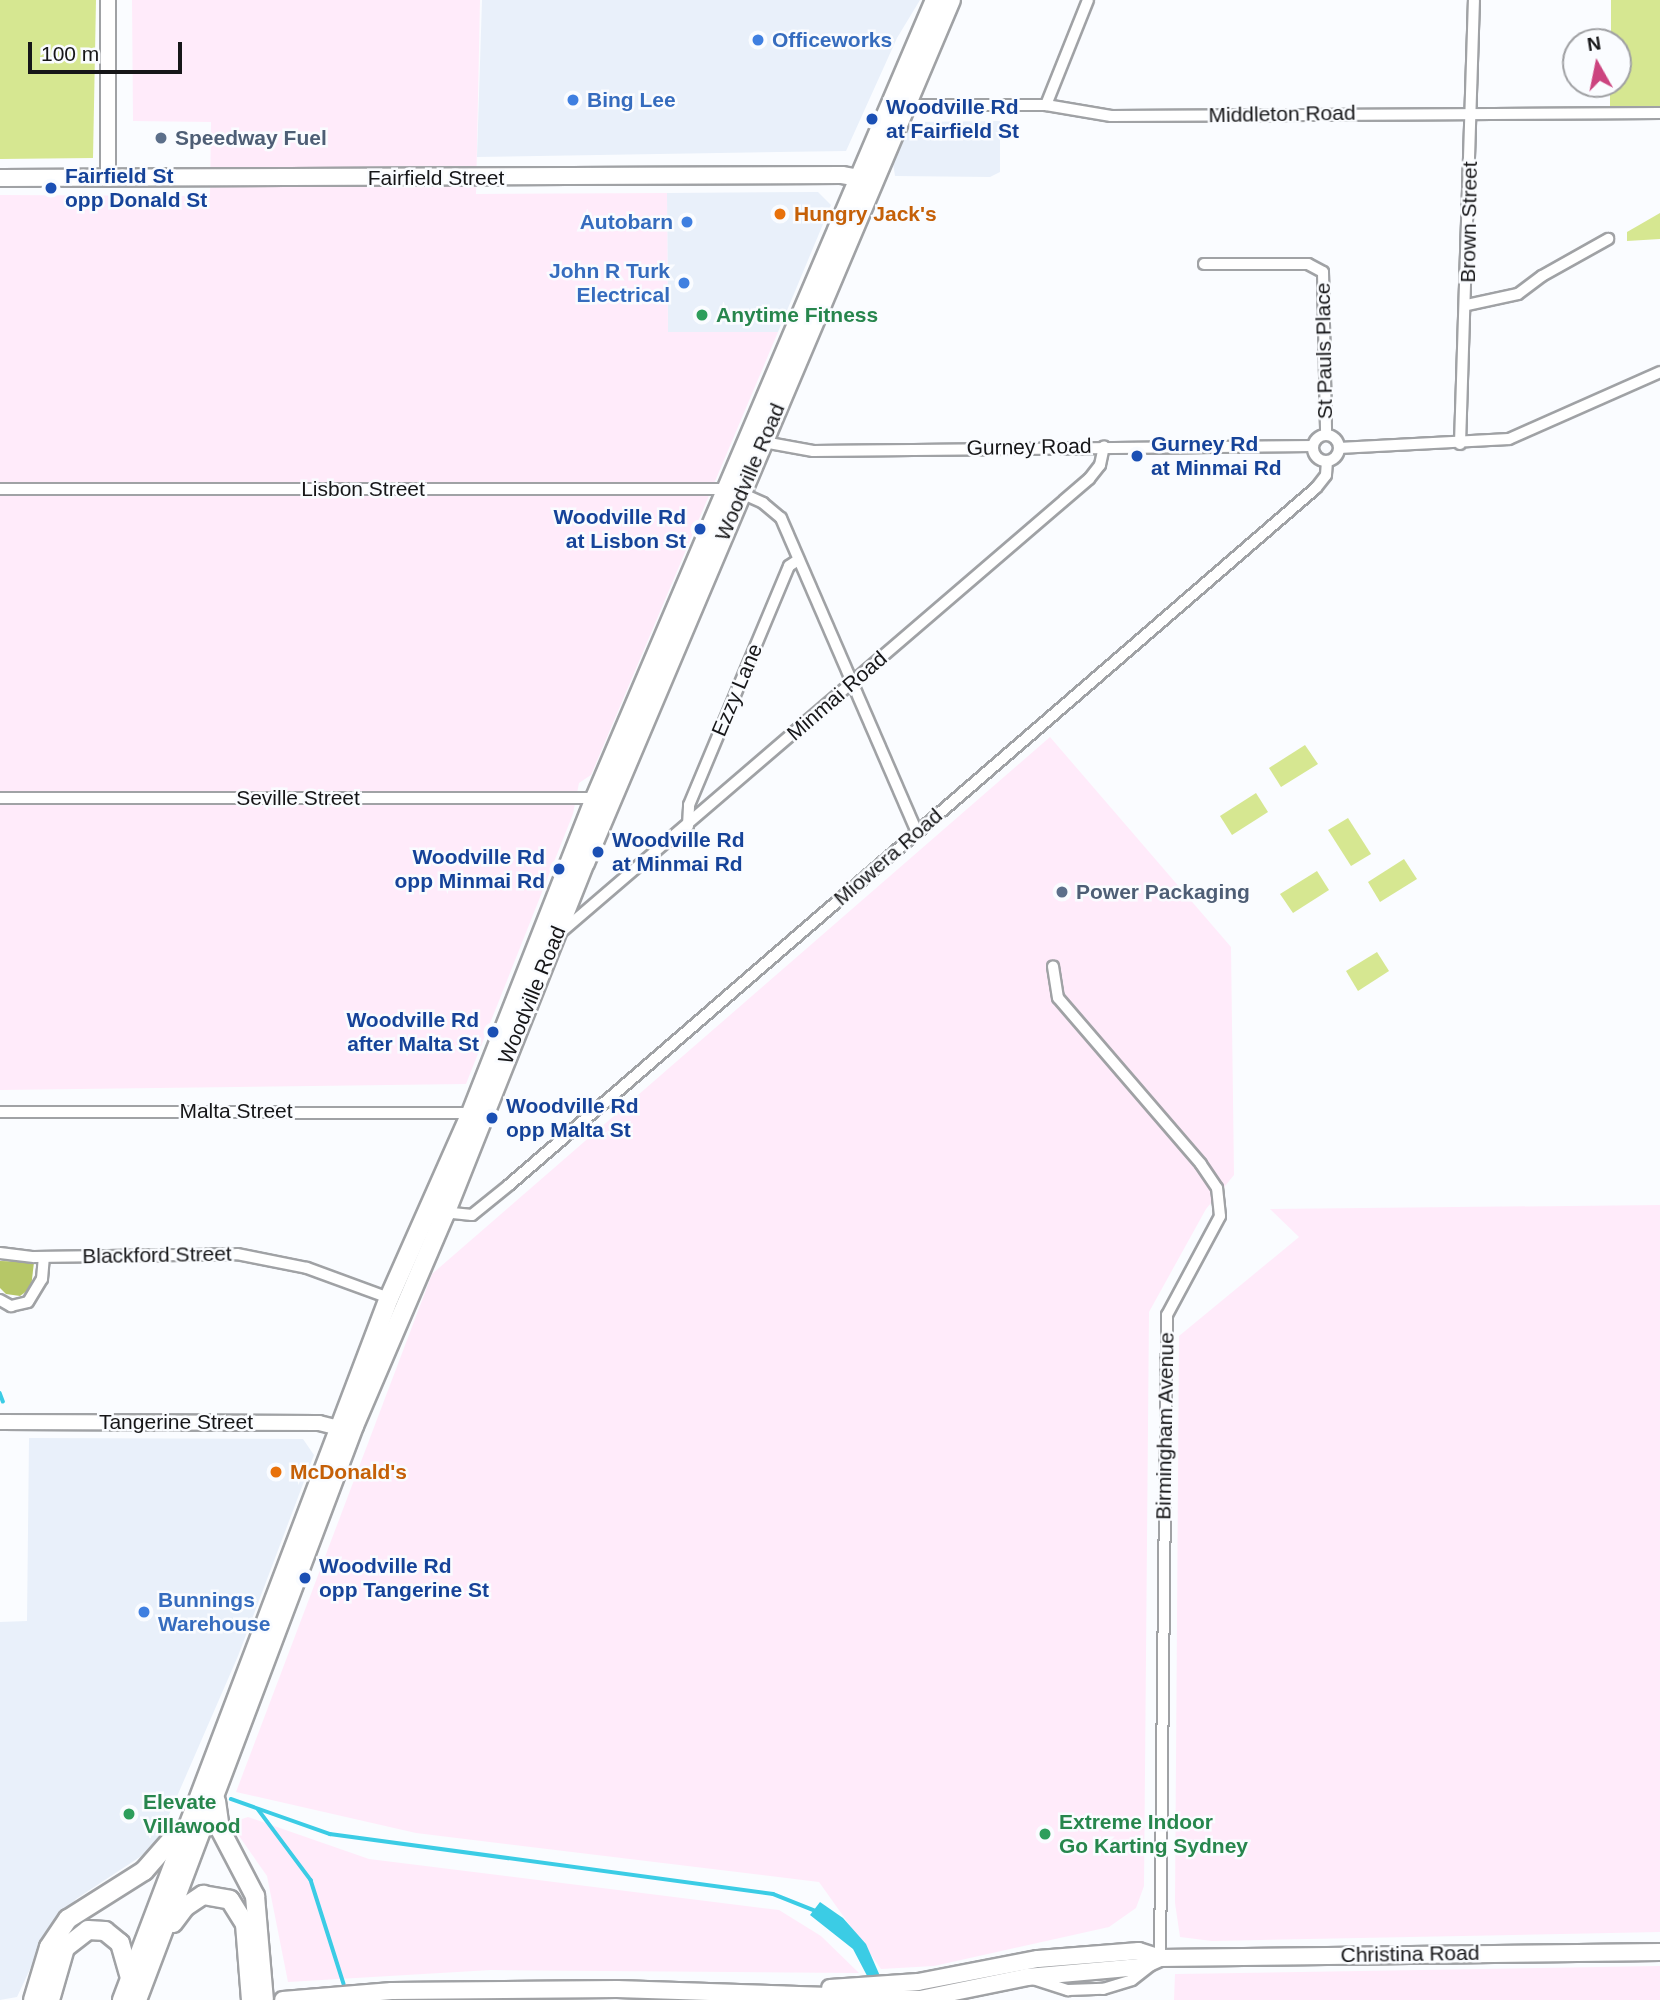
<!DOCTYPE html>
<style>
body{margin:0}
#map{position:relative;width:1660px;height:2000px;overflow:hidden;background:#fafcff;font-family:Helvetica,sans-serif}
div>[style]{position:absolute}
[style*='--x']{left:calc(var(--x)*1px);top:calc(var(--y)*1px);width:calc(var(--w)*1px);rotate:calc(var(--a)*1deg)}
.built>*{inset:0;background:#e9f0fa}
.industrial>*{inset:0;background:#ffebfa}
.green>*{inset:0;background:#d6e791}
.forest>*{inset:0;background:#b6c767}
.water>*{inset:0;background:#3bcce5}
.stream>*{height:3.5px;margin:-1.75px;padding:0 1.75px;transform-origin:1.75px;border-radius:1.75px;background:#3bcce5}
.roads{filter:drop-shadow(2px 0 #a0a2a5) drop-shadow(-2px 0 #a0a2a5) drop-shadow(0 2px #a0a2a5) drop-shadow(0 -2px #a0a2a5)}
.minor>*{height:10px;margin:-5px;padding:0 5px;transform-origin:5px;border-radius:5px;background:#fff}
.minor>.ring{margin:-5px;padding:0;box-sizing:content-box;background:none;border:10px solid #fff;border-radius:50%}
.tertiary>*{height:14px;margin:-7px;padding:0 7px;transform-origin:7px;border-radius:7px;background:#fff}
.secondary>*{height:16px;margin:-8px;padding:0 8px;transform-origin:8px;border-radius:8px;background:#fff}
.primary>*{height:18px;margin:-9px;padding:0 9px;transform-origin:9px;border-radius:9px;background:#fff}
.dots>*{width:19px;height:19px;translate:-50% -50%;box-sizing:border-box;border:4px solid #fafcff;border-radius:50%}
span{translate:-50% -50%;white-space:nowrap;text-align:center;line-height:1.15;-webkit-text-stroke:5px #fafcff;paint-order:stroke}
.shop-label{font-size:21px;color:#366cbe;font-weight:700}
.left{translate:0 -50%;text-align:left}
.right{translate:-100% -50%;text-align:right}
.transit-label{font-size:21px;color:#164399;font-weight:700}
.street-label{font-size:21px;color:#161618}
.service-label{font-size:21px;color:#4e5e75;font-weight:700}
.food-label{font-size:21px;color:#c56008;font-weight:700}
.leisure-label{font-size:21px;color:#27864d;font-weight:700}
.north{position:absolute;left:1562px;top:28px;width:70px;height:70px;box-sizing:border-box;background:#fafcff;border:2px solid #9fa0a3;border-radius:50%;rotate:351deg;font-size:19px;font-weight:700;line-height:28px;text-align:center;color:#161618}
.north::after{content:'';display:block;margin:auto;width:24px;height:32px;background:#cc447f;clip-path:polygon(50% 0,100% 100%,50% 72%,0 100%)}
.scale{position:absolute;left:28px;top:42px;width:154px;height:32px;box-sizing:border-box;border:4px solid #161618;border-top:0;padding-left:9px;font-size:21px;line-height:24px;white-space:nowrap;color:#161618;-webkit-text-stroke:5px #fafcff;paint-order:stroke}
</style>
<div id="map">
<div class="built">
<div style="clip-path:polygon(482px 0,920px 0,897px 38px,846px 151px,477px 157px)"></div>
<div style="clip-path:polygon(1000px 121px,1000px 172px,990px 177px,895px 176px,893px 163px,911px 122px)"></div>
<div style="clip-path:polygon(818px 192px,831px 205px,778px 332px,668px 332px,667px 193px)"></div>
<div style="clip-path:polygon(29px 1438px,303px 1439px,314px 1455px,238px 1656px,155px 1847px,76px 1899px,45px 1937px,17px 1997px,0 2000px,0 1622px,27px 1621px)"></div>
</div>
<div class="industrial">
<div style="clip-path:polygon(132px 0,480px 0,476px 194px,667px 193px,668px 332px,778px 332px,591px 775px,579px 783px,573px 814px,466px 1084px,0 1090px,0 195px,210px 196px,211px 122px,133px 121px)"></div>
<div style="clip-path:polygon(1050px 737px,1231px 947px,1234px 1175px,1206px 1209px,1149px 1312px,1144px 1886px,1136px 1908px,1109px 1927px,934px 1966px,881px 1969px,819px 1882px,416px 1833px,236px 1792px,432px 1274px)"></div>
<div style="clip-path:polygon(1660px 1205px,1660px 1932px,1212px 1941px,1180px 1937px,1175px 1903px,1179px 1336px,1299px 1237px,1270px 1209px)"></div>
<div style="clip-path:polygon(248px 1817px,369px 1859px,779px 1910px,821px 1936px,859px 1973px,491px 1970px,288px 1982px,267px 1876px,230px 1823px)"></div>
<div style="clip-path:polygon(1660px 1966px,1660px 2000px,1174px 2000px,1175px 1974px)"></div>
</div>
<div class="green">
<div style="clip-path:polygon(0 0,96px 0,93px 158px,0 159px)"></div>
<div style="clip-path:polygon(1611px 0,1660px 0,1660px 110px,1610px 109px,1610px 84px,1618px 84px,1618px 42px,1611px 42px)"></div>
<div style="clip-path:polygon(1660px 213px,1660px 239px,1627px 241px,1627px 232px)"></div>
<div style="clip-path:polygon(1305px 745px,1318px 764px,1281px 787px,1269px 768px)"></div>
<div style="clip-path:polygon(1256px 793px,1268px 812px,1232px 835px,1220px 816px)"></div>
<div style="clip-path:polygon(1348px 818px,1371px 854px,1351px 866px,1328px 830px)"></div>
<div style="clip-path:polygon(1404px 859px,1417px 879px,1380px 902px,1368px 882px)"></div>
<div style="clip-path:polygon(1317px 871px,1329px 890px,1293px 913px,1280px 894px)"></div>
<div style="clip-path:polygon(1377px 952px,1389px 971px,1358px 991px,1346px 971px)"></div>
</div>
<div class="forest">
<div style="clip-path:polygon(0 1261px,34px 1262px,31px 1288px,20px 1296px,6px 1294px,0 1288px)"></div>
</div>
<div class="water">
<div style="clip-path:polygon(820px 1902px,843px 1918px,866px 1944px,887px 1992px,875px 1991px,853px 1949px,810px 1915px)"></div>
</div>
<div class="stream">
<div style="--x:0;--y:1393;--w:9;--a:69"></div>
<div style="--x:231;--y:1799;--w:105;--a:19.5"></div>
<div style="--x:330;--y:1834;--w:447;--a:7.7"></div>
<div style="--x:773;--y:1894;--w:46;--a:21.6"></div>
<div style="--x:258;--y:1809;--w:89;--a:53.3"></div>
<div style="--x:311;--y:1880;--w:109;--a:72.4"></div>
</div>
<div class="roads">
<div class="minor">
<div style="--x:906;--y:100;--w:12;--a:24"></div>
<div style="--x:917;--y:105;--w:129;--a:0"></div>
<div style="--x:1046;--y:105;--w:66;--a:9.6"></div>
<div style="--x:1111;--y:116;--w:549;--a:-0.31"></div>
<div style="--x:1046;--y:105;--w:113;--a:-68.2"></div>
<div style="--x:1204;--y:264;--w:104;--a:0"></div>
<div style="--x:1308;--y:264;--w:17;--a:28"></div>
<div style="--x:1323;--y:272;--w:163;--a:88.9"></div>
<div style="--x:1467;--y:305;--w:52;--a:-12.2"></div>
<div style="--x:1518;--y:294;--w:30;--a:-37"></div>
<div style="--x:1542;--y:276;--w:76;--a:-29.3"></div>
<div class="ring" style="left:1313px;top:435px;width:16px;height:16px"></div>
<div style="--x:758;--y:441;--w:56;--a:10.3"></div>
<div style="--x:813;--y:451;--w:500;--a:-0.57"></div>
<div style="--x:1460;--y:444;--w:444;--a:-88.2"></div>
<div style="--x:1339;--y:448;--w:170;--a:-3"></div>
<div style="--x:1509;--y:439;--w:165;--a:-23.9"></div>
<div style="--x:0;--y:489;--w:727;--a:0"></div>
<div style="--x:741;--y:493;--w:24;--a:24"></div>
<div style="--x:763;--y:503;--w:23;--a:40"></div>
<div style="--x:781;--y:518;--w:342;--a:66.6"></div>
<div style="--x:0;--y:798;--w:595;--a:0"></div>
<div style="--x:688;--y:826;--w:21;--a:-87"></div>
<div style="--x:689;--y:805;--w:259;--a:-67.3"></div>
<div style="--x:789;--y:566;--w:11;--a:-34"></div>
<div style="--x:559;--y:934;--w:699;--a:-40.65"></div>
<div style="--x:1089;--y:479;--w:18;--a:-52"></div>
<div style="--x:1100;--y:465;--w:19;--a:-78"></div>
<div style="--x:0;--y:1112;--w:471;--a:0.1"></div>
<div style="--x:443;--y:1212;--w:29;--a:6"></div>
<div style="--x:472;--y:1215;--w:48;--a:-39"></div>
<div style="--x:509;--y:1185;--w:1066;--a:-40.82"></div>
<div style="--x:1316;--y:488;--w:16;--a:-52"></div>
<div style="--x:1326;--y:475;--w:14;--a:-86"></div>
<div style="--x:0;--y:1253;--w:34;--a:7"></div>
<div style="--x:34;--y:1257;--w:203;--a:-0.8"></div>
<div style="--x:237;--y:1254;--w:71;--a:11.3"></div>
<div style="--x:307;--y:1268;--w:87;--a:20.1"></div>
<div style="--x:0;--y:1300;--w:13;--a:29"></div>
<div style="--x:11;--y:1306;--w:17;--a:-13"></div>
<div style="--x:28;--y:1302;--w:27;--a:-59"></div>
<div style="--x:42;--y:1279;--w:22;--a:-85"></div>
<div style="--x:1030;--y:1978;--w:40;--a:18"></div>
<div style="--x:1068;--y:1990;--w:35;--a:-2"></div>
<div style="--x:1103;--y:1989;--w:30;--a:-17"></div>
<div style="--x:1132;--y:1980;--w:36;--a:-38"></div>
<div style="--x:1160;--y:1958;--w:643;--a:-89.38"></div>
<div style="--x:1167;--y:1315;--w:112;--a:-61.8"></div>
<div style="--x:1220;--y:1216;--w:28;--a:-96"></div>
<div style="--x:1217;--y:1188;--w:29;--a:-124"></div>
<div style="--x:1201;--y:1164;--w:219;--a:-130.7"></div>
<div style="--x:1058;--y:998;--w:32;--a:-99"></div>
</div>
<div class="tertiary">
<div style="--x:108;--y:179;--w:179;--a:-90"></div>
<div style="--x:0;--y:1422;--w:319;--a:0.2"></div>
<div style="--x:319;--y:1423;--w:29;--a:14"></div>
</div>
<div class="secondary">
<div style="--x:0;--y:178;--w:842;--a:-0.2"></div>
<div style="--x:842;--y:175;--w:28;--a:10"></div>
<div style="--x:830;--y:1988;--w:88;--a:-3.9"></div>
<div style="--x:918;--y:1982;--w:122;--a:-10.9"></div>
<div style="--x:1038;--y:1959;--w:101;--a:-4.5"></div>
<div style="--x:1139;--y:1951;--w:22;--a:18"></div>
<div style="--x:1160;--y:1958;--w:500;--a:-0.69"></div>
<div style="--x:283;--y:2000;--w:109;--a:-4.7"></div>
<div style="--x:392;--y:1991;--w:225;--a:-0.5"></div>
<div style="--x:617;--y:1989;--w:303;--a:1.9"></div>
<div style="--x:920;--y:1999;--w:109;--a:-11.6"></div>
<div style="--x:1027;--y:1977;--w:113;--a:-5.1"></div>
<div style="--x:1140;--y:1967;--w:22;--a:-24"></div>
</div>
<div class="primary">
<div style="--x:216;--y:1801;--w:28;--a:82"></div>
<div style="--x:220;--y:1829;--w:76;--a:62.4"></div>
<div style="--x:255;--y:1896;--w:104;--a:85.1"></div>
<div style="--x:173;--y:1923;--w:20;--a:-53"></div>
<div style="--x:185;--y:1907;--w:22;--a:-34"></div>
<div style="--x:203;--y:1895;--w:27;--a:10"></div>
<div style="--x:230;--y:1900;--w:28;--a:58"></div>
<div style="--x:245;--y:1924;--w:76;--a:85.5"></div>
<div style="--x:33;--y:2000;--w:55;--a:-73.2"></div>
<div style="--x:49;--y:1947;--w:34;--a:-56"></div>
<div style="--x:68;--y:1919;--w:90;--a:-32.3"></div>
<div style="--x:144;--y:1871;--w:52;--a:-48.9"></div>
<div style="--x:50;--y:2000;--w:54;--a:-73.9"></div>
<div style="--x:65;--y:1948;--w:29;--a:-38"></div>
<div style="--x:88;--y:1930;--w:17;--a:3"></div>
<div style="--x:105;--y:1931;--w:19;--a:39"></div>
<div style="--x:120;--y:1943;--w:37;--a:74"></div>
<div style="--x:122;--y:2000;--w:751;--a:-69.18"></div>
<div style="--x:389;--y:1298;--w:202;--a:-66.1"></div>
<div style="--x:471;--y:1113;--w:339;--a:-68.5"></div>
<div style="--x:595;--y:798;--w:867;--a:-66.92"></div>
<div style="--x:137;--y:2000;--w:614;--a:-69.29"></div>
<div style="--x:354;--y:1426;--w:231;--a:-66.8"></div>
<div style="--x:445;--y:1214;--w:378;--a:-68.3"></div>
<div style="--x:585;--y:863;--w:937;--a:-67.02"></div>
</div>
</div>
<div class="dots">
<div style="left:758px;top:40px;background:#3f7fe0"></div>
<div style="left:573px;top:100px;background:#3f7fe0"></div>
<div style="left:872px;top:119px;background:#1a4fb4"></div>
<div style="left:161px;top:138px;background:#5c6f8a"></div>
<div style="left:51px;top:188px;background:#1a4fb4"></div>
<div style="left:780px;top:214px;background:#e8710a"></div>
<div style="left:687px;top:222px;background:#3f7fe0"></div>
<div style="left:684px;top:283px;background:#3f7fe0"></div>
<div style="left:702px;top:315px;background:#2e9e5b"></div>
<div style="left:1137px;top:456px;background:#1a4fb4"></div>
<div style="left:700px;top:529px;background:#1a4fb4"></div>
<div style="left:598px;top:852px;background:#1a4fb4"></div>
<div style="left:559px;top:869px;background:#1a4fb4"></div>
<div style="left:1062px;top:892px;background:#5c6f8a"></div>
<div style="left:493px;top:1032px;background:#1a4fb4"></div>
<div style="left:492px;top:1118px;background:#1a4fb4"></div>
<div style="left:276px;top:1472px;background:#e8710a"></div>
<div style="left:305px;top:1578px;background:#1a4fb4"></div>
<div style="left:144px;top:1612px;background:#3f7fe0"></div>
<div style="left:129px;top:1814px;background:#2e9e5b"></div>
<div style="left:1045px;top:1834px;background:#2e9e5b"></div>
</div>
<div class="shop-label">
<span class="left" style="left:772px;top:40px">Officeworks</span>
<span class="left" style="left:587px;top:100px">Bing Lee</span>
<span class="right" style="left:673px;top:222px">Autobarn</span>
<span class="right" style="left:670px;top:283px">John R Turk<br>Electrical</span>
<span class="left" style="left:158px;top:1612px">Bunnings<br>Warehouse</span>
</div>
<div class="transit-label">
<span class="left" style="left:886px;top:119px">Woodville Rd<br>at Fairfield St</span>
<span class="left" style="left:65px;top:188px">Fairfield St<br>opp Donald St</span>
<span class="left" style="left:1151px;top:456px">Gurney Rd<br>at Minmai Rd</span>
<span class="right" style="left:686px;top:529px">Woodville Rd<br>at Lisbon St</span>
<span class="left" style="left:612px;top:852px">Woodville Rd<br>at Minmai Rd</span>
<span class="right" style="left:545px;top:869px">Woodville Rd<br>opp Minmai Rd</span>
<span class="right" style="left:479px;top:1032px">Woodville Rd<br>after Malta St</span>
<span class="left" style="left:506px;top:1118px">Woodville Rd<br>opp Malta St</span>
<span class="left" style="left:319px;top:1578px">Woodville Rd<br>opp Tangerine St</span>
</div>
<div class="street-label">
<span style="left:1282px;top:114px;rotate:-1deg">Middleton Road</span>
<span style="left:436px;top:178px">Fairfield Street</span>
<span style="left:1469px;top:222px;rotate:-89deg">Brown Street</span>
<span style="left:1324px;top:351px;rotate:-91deg">St Pauls Place</span>
<span style="left:1029px;top:447px;rotate:-1deg">Gurney Road</span>
<span style="left:750px;top:472px;rotate:-67deg">Woodville Road</span>
<span style="left:363px;top:489px">Lisbon Street</span>
<span style="left:737px;top:690px;rotate:-67deg">Ezzy Lane</span>
<span style="left:837px;top:696px;rotate:-41deg">Minmai Road</span>
<span style="left:298px;top:798px">Seville Street</span>
<span style="left:888px;top:857px;rotate:-41deg">Miowera Road</span>
<span style="left:532px;top:995px;rotate:-68deg">Woodville Road</span>
<span style="left:236px;top:1111px">Malta Street</span>
<span style="left:157px;top:1255px;rotate:-1deg">Blackford Street</span>
<span style="left:176px;top:1422px">Tangerine Street</span>
<span style="left:1165px;top:1426px;rotate:-89deg">Birmingham Avenue</span>
<span style="left:1410px;top:1954px;rotate:-1deg">Christina Road</span>
</div>
<div class="service-label">
<span class="left" style="left:175px;top:138px">Speedway Fuel</span>
<span class="left" style="left:1076px;top:892px">Power Packaging</span>
</div>
<div class="food-label">
<span class="left" style="left:794px;top:214px">Hungry Jack's</span>
<span class="left" style="left:290px;top:1472px">McDonald's</span>
</div>
<div class="leisure-label">
<span class="left" style="left:716px;top:315px">Anytime Fitness</span>
<span class="left" style="left:143px;top:1814px">Elevate<br>Villawood</span>
<span class="left" style="left:1059px;top:1834px">Extreme Indoor<br>Go Karting Sydney</span>
</div>
<div class="north">N</div>
<div class="scale">100 m</div>
</div>
